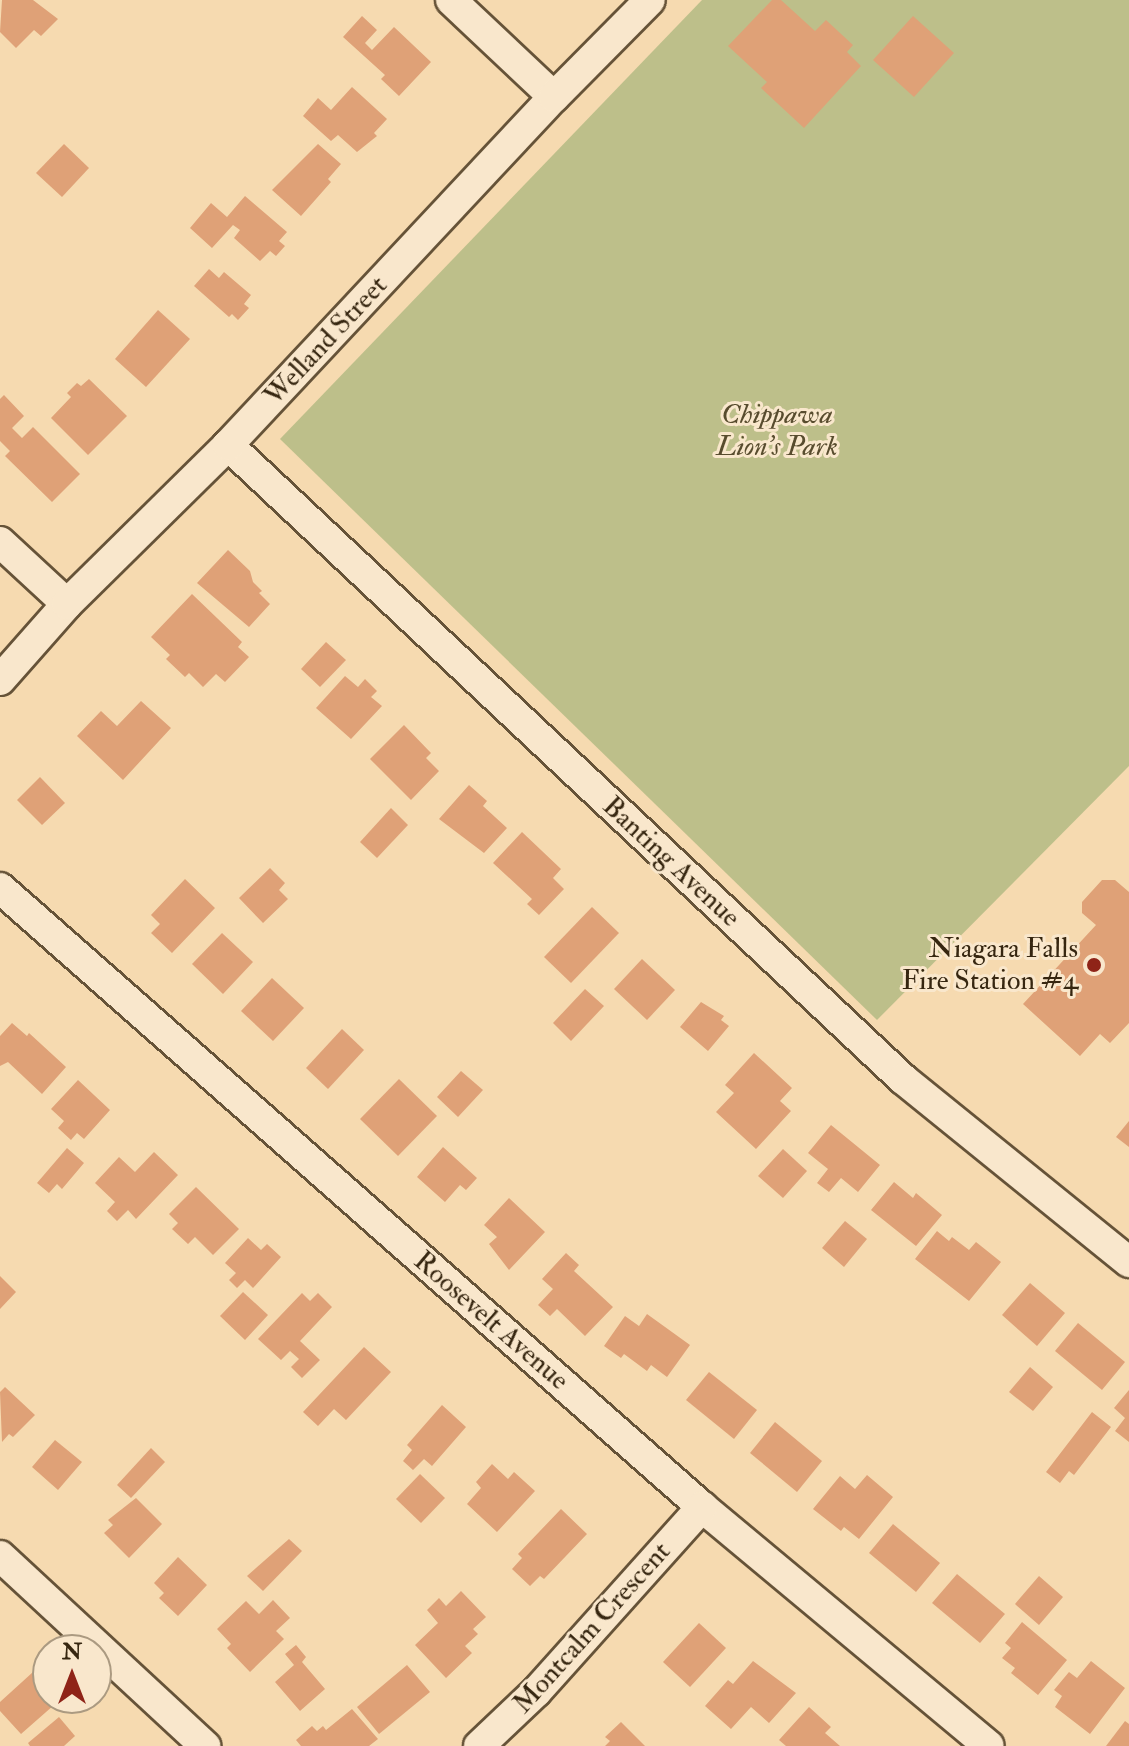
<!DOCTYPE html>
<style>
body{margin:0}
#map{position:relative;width:1129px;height:1746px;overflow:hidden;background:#f6dab0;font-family:"IM FELL Double Pica",serif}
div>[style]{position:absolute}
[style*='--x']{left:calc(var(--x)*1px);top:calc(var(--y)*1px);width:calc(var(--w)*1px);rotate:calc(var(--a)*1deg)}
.green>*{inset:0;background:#bdbf8a}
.building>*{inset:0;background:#dfa177}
.roads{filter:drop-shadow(2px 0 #665338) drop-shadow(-2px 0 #665338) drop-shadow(0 2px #665338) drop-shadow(0 -2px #665338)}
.minor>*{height:30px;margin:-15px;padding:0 15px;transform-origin:15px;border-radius:15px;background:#f9e7cc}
.dots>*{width:22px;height:22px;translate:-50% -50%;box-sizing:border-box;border:4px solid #f9e7cc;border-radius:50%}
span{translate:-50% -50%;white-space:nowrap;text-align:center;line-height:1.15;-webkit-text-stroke:6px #f9e7cc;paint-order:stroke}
.street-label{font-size:28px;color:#362610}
.park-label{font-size:28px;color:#584c2e;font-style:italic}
.poi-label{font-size:28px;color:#362610}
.right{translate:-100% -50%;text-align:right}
.north{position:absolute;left:32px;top:1634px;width:80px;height:80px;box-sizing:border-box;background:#f9e7cc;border:2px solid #ab9a81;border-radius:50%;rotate:0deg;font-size:22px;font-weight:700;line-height:32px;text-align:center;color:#362610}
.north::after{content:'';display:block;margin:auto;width:28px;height:36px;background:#8f2418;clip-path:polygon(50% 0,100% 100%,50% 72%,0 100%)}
</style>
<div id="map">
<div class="green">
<div style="clip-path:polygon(702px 0,1129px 0,1129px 766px,877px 1020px,280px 439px)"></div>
</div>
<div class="building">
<div style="clip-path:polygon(2px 0,33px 0,58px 19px,41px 36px,34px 30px,16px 48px,0 32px)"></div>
<div style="clip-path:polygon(772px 0,781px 0,815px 31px,826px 20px,853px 45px,847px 52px,861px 66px,804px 128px,761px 88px,767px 82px,728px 46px)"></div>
<div style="clip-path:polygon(362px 16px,377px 30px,365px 43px,372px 50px,394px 27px,431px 62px,399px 96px,381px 79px,385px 75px,343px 37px)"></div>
<div style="clip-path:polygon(913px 16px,954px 53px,914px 97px,873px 60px)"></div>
<div style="clip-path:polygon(352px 87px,387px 119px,374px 133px,377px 136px,357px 152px,338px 135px,331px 141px,303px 116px,318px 98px,331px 110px)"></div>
<div style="clip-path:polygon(64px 144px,89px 168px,62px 197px,36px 173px)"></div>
<div style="clip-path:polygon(318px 144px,341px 164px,328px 179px,331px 182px,301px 216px,272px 190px)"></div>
<div style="clip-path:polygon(245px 196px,287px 232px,279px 241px,285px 246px,276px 256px,270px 251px,260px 261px,234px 238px,240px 230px,233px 225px,212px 248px,190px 228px,211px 203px,227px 217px)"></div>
<div style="clip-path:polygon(209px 269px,219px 278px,224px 272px,251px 295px,244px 304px,249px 308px,238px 320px,232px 314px,229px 317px,194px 286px)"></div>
<div style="clip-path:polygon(158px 310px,190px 339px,146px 387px,115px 359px)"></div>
<div style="clip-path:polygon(89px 379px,127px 416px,88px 455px,51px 418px,71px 397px,67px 393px,77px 383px,81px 386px)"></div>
<div style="clip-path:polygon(4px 395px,24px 416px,12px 428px,22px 438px,33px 427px,80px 474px,52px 502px,5px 456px,10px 451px,0 441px,0 399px)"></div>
<div style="clip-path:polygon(228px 550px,250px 571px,253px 582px,262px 591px,259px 593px,270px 604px,249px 627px,197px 583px)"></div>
<div style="clip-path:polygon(192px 594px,242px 642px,238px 647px,249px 657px,225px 682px,216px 674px,203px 687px,189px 673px,185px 677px,166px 659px,170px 655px,151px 637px)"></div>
<div style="clip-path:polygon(326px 642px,346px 660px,320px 687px,301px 669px)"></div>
<div style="clip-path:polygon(345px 676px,358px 687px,365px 679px,377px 691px,371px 697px,382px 706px,351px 739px,316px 708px)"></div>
<div style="clip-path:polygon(141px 701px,171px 728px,123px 780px,77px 736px,101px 711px,117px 726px)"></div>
<div style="clip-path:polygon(404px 725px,431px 753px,426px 758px,439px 771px,411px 800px,370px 759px)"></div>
<div style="clip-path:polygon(40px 777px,65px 803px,42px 825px,17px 800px)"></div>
<div style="clip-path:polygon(469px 785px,487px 801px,483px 806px,507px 828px,484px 853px,439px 819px)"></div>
<div style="clip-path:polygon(391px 808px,408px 825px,377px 858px,360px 842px)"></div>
<div style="clip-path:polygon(522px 832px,561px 869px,553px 878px,564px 889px,539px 915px,527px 904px,532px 899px,493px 863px)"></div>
<div style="clip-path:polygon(270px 868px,285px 883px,279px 890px,288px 899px,263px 923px,239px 898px)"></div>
<div style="clip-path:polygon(185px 879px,215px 908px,172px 953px,151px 933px,160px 924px,151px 915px)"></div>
<div style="clip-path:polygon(1102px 880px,1115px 880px,1129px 892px,1129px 1023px,1110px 1043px,1100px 1034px,1080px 1056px,1023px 1004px,1096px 925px,1082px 913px,1082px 902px)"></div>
<div style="clip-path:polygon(592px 907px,619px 933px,571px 983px,544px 957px)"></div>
<div style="clip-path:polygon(222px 933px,253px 962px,223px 994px,192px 964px)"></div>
<div style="clip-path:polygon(642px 959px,675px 990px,647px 1020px,614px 989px)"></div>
<div style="clip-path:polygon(272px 978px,304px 1008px,273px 1041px,241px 1011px)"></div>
<div style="clip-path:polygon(585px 989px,604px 1006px,571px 1041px,553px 1023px)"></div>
<div style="clip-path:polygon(701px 1002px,724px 1016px,721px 1020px,729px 1026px,708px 1051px,680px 1027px)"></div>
<div style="clip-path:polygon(12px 1023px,27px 1036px,29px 1033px,66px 1067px,42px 1094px,8px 1062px,0 1066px,0 1036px)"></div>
<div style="clip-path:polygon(342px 1029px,364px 1050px,328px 1089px,306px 1068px)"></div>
<div style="clip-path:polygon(754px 1053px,792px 1088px,780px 1101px,791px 1111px,756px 1149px,716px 1112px,734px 1093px,725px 1085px)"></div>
<div style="clip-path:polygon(461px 1071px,483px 1090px,458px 1117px,437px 1097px)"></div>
<div style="clip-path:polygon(399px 1079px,437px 1116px,398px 1156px,360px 1119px)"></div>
<div style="clip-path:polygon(78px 1080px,110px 1110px,84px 1139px,77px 1133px,71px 1140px,58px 1128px,64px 1121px,51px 1109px)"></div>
<div style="clip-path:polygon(1129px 1121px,1129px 1147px,1116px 1137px)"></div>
<div style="clip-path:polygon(831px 1125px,880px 1165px,858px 1192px,841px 1178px,829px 1192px,817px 1183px,828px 1169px,808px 1153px)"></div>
<div style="clip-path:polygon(443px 1147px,477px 1178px,466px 1190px,460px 1185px,445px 1202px,417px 1177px)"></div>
<div style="clip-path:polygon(67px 1148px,84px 1163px,62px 1189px,57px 1184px,49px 1193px,37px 1183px)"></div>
<div style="clip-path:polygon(783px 1149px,807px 1171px,783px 1198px,758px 1176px)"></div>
<div style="clip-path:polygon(154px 1152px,178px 1175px,136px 1219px,128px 1210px,117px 1221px,107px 1211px,115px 1202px,95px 1183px,119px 1157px,135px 1172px)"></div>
<div style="clip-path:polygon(894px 1182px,913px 1198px,916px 1193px,942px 1215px,916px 1246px,871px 1210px)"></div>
<div style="clip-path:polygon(196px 1187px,239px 1229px,213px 1255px,195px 1237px,188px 1244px,172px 1229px,178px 1223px,169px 1214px)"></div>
<div style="clip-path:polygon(509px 1198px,545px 1232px,509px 1270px,489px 1244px,497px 1237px,484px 1225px)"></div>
<div style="clip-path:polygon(845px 1221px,867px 1239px,844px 1267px,822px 1248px)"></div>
<div style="clip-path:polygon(937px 1231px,949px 1241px,952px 1237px,969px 1250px,976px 1242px,1001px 1262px,969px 1301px,915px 1259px)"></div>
<div style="clip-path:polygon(248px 1238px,261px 1250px,267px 1244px,281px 1257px,253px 1288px,245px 1280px,237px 1288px,229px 1280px,236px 1273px,225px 1263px)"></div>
<div style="clip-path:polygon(566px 1253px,579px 1265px,574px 1271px,613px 1307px,585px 1336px,557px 1309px,550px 1316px,538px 1305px,553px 1289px,542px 1279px)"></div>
<div style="clip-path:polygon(0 1276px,16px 1292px,0 1309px)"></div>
<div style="clip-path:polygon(1030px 1283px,1065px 1313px,1037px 1346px,1002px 1315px)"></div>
<div style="clip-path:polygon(243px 1292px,268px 1315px,245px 1340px,220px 1316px)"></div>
<div style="clip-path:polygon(302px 1293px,310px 1301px,318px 1293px,332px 1307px,300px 1341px,320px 1360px,302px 1378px,291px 1367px,299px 1359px,290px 1351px,281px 1360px,258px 1339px)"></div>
<div style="clip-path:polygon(647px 1314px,690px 1345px,667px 1377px,651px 1365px,647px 1371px,624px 1354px,621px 1358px,604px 1346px,625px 1316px,639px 1326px)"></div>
<div style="clip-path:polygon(1078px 1323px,1125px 1362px,1102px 1390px,1055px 1351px)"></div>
<div style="clip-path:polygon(364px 1347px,391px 1372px,346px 1420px,334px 1409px,318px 1426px,303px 1412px)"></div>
<div style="clip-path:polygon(1030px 1367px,1053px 1387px,1033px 1411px,1009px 1392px)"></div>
<div style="clip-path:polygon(709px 1372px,757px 1410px,734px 1439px,686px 1400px)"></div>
<div style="clip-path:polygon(5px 1387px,35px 1415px,13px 1437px,9px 1434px,2px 1442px,0 1392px)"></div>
<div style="clip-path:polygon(1129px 1390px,1129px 1442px,1115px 1431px,1125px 1418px,1114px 1408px)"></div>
<div style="clip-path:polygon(442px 1405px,466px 1427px,432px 1466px,424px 1459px,413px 1470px,403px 1461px,412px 1450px,407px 1445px)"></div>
<div style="clip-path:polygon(1092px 1412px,1111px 1427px,1074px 1475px,1069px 1471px,1060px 1483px,1046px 1472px)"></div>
<div style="clip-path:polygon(775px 1422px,822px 1461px,797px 1492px,750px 1453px)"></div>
<div style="clip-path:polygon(55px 1440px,82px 1462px,58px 1490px,32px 1467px)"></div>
<div style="clip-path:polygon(151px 1448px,165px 1462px,131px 1498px,117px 1485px)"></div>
<div style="clip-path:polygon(492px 1464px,508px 1479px,514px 1472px,535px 1491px,497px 1532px,467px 1504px,481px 1488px,476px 1482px)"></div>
<div style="clip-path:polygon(420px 1474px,445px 1498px,421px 1523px,396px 1499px)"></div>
<div style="clip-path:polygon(867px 1475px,893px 1497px,859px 1539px,844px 1527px,841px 1531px,813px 1509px,840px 1476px,855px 1489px)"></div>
<div style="clip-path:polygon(136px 1498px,162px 1524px,129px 1558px,104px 1533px,113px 1525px,108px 1520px)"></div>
<div style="clip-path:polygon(561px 1509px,587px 1534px,544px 1579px,540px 1576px,530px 1586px,512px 1569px,522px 1558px,518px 1554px)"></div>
<div style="clip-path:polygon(893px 1524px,940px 1563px,916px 1592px,869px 1553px)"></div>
<div style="clip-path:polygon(289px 1539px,302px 1551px,263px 1591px,247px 1576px)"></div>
<div style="clip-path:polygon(178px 1557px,207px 1585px,178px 1616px,159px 1598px,164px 1593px,154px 1583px)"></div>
<div style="clip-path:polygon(957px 1574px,1005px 1614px,980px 1643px,932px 1603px)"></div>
<div style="clip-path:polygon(1039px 1576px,1063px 1597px,1039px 1625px,1015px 1604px)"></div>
<div style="clip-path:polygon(461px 1591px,486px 1617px,473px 1629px,478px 1634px,465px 1646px,472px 1653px,446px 1678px,415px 1645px,438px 1623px,427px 1610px,439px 1598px,446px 1606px)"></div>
<div style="clip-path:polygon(273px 1600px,290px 1618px,276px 1631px,284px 1639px,250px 1672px,227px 1648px,231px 1644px,217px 1629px,246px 1601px,259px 1614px)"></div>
<div style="clip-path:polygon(1022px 1622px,1067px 1660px,1038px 1695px,1011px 1673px,1015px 1668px,1002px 1658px,1011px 1648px,1005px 1643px)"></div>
<div style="clip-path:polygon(699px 1623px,726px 1648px,690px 1687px,663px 1662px)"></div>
<div style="clip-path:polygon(296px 1645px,306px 1657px,302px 1662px,325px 1689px,300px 1711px,275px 1682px,294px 1665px,285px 1654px)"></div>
<div style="clip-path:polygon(753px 1661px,796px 1693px,769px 1723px,751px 1707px,731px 1729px,705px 1706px,728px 1680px,733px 1684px)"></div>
<div style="clip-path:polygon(1091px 1661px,1125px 1688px,1090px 1734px,1055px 1707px,1062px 1696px,1054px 1690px,1069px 1672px,1077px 1678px)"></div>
<div style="clip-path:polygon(407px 1665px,430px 1692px,379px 1734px,357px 1707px)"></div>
<div style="clip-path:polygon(33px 1672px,48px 1684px,48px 1698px,62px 1698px,21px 1734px,0 1711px,0 1702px)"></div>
<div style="clip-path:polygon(809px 1707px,831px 1727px,825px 1733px,840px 1746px,786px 1746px,779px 1740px)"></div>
<div style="clip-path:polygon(352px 1709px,378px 1739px,369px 1746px,301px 1746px,296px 1740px,312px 1726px,317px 1731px,323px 1726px,326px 1730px)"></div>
<div style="clip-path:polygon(59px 1717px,75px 1736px,64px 1746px,30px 1746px,28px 1743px)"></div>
<div style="clip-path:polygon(1125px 1721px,1129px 1724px,1129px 1746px,1106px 1746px)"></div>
<div style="clip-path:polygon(621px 1722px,645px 1746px,605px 1746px,610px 1741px,605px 1737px)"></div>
</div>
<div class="roads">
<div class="minor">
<div style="--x:451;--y:0;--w:141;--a:43.3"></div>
<div style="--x:228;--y:445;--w:926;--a:43.21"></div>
<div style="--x:903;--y:1079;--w:291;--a:39"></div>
<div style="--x:0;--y:542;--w:91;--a:42.8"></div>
<div style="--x:0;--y:680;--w:101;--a:-48.6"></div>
<div style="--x:67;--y:604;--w:226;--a:-44.6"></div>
<div style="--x:228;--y:445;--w:477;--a:-46.9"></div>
<div style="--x:554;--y:97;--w:136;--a:-45.3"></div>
<div style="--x:0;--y:888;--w:936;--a:41.4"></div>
<div style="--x:702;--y:1507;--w:373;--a:39.8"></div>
<div style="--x:0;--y:1556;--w:280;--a:42.8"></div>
<div style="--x:479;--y:1746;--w:79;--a:-43.5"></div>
<div style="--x:536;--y:1692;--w:249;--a:-48.1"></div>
</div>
</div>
<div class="dots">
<div style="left:1094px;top:965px;background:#8f2418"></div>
</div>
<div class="street-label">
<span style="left:326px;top:341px;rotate:-47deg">Welland Street</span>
<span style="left:671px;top:862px;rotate:43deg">Banting Avenue</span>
<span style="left:491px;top:1321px;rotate:41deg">Roosevelt Avenue</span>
<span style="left:592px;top:1628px;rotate:-48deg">Montcalm Crescent</span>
</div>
<div class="park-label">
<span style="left:777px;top:431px">Chippawa<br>Lion's Park</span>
</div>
<div class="poi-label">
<span class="right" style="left:1078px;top:965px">Niagara Falls<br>Fire Station #4</span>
</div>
<div class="north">N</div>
</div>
